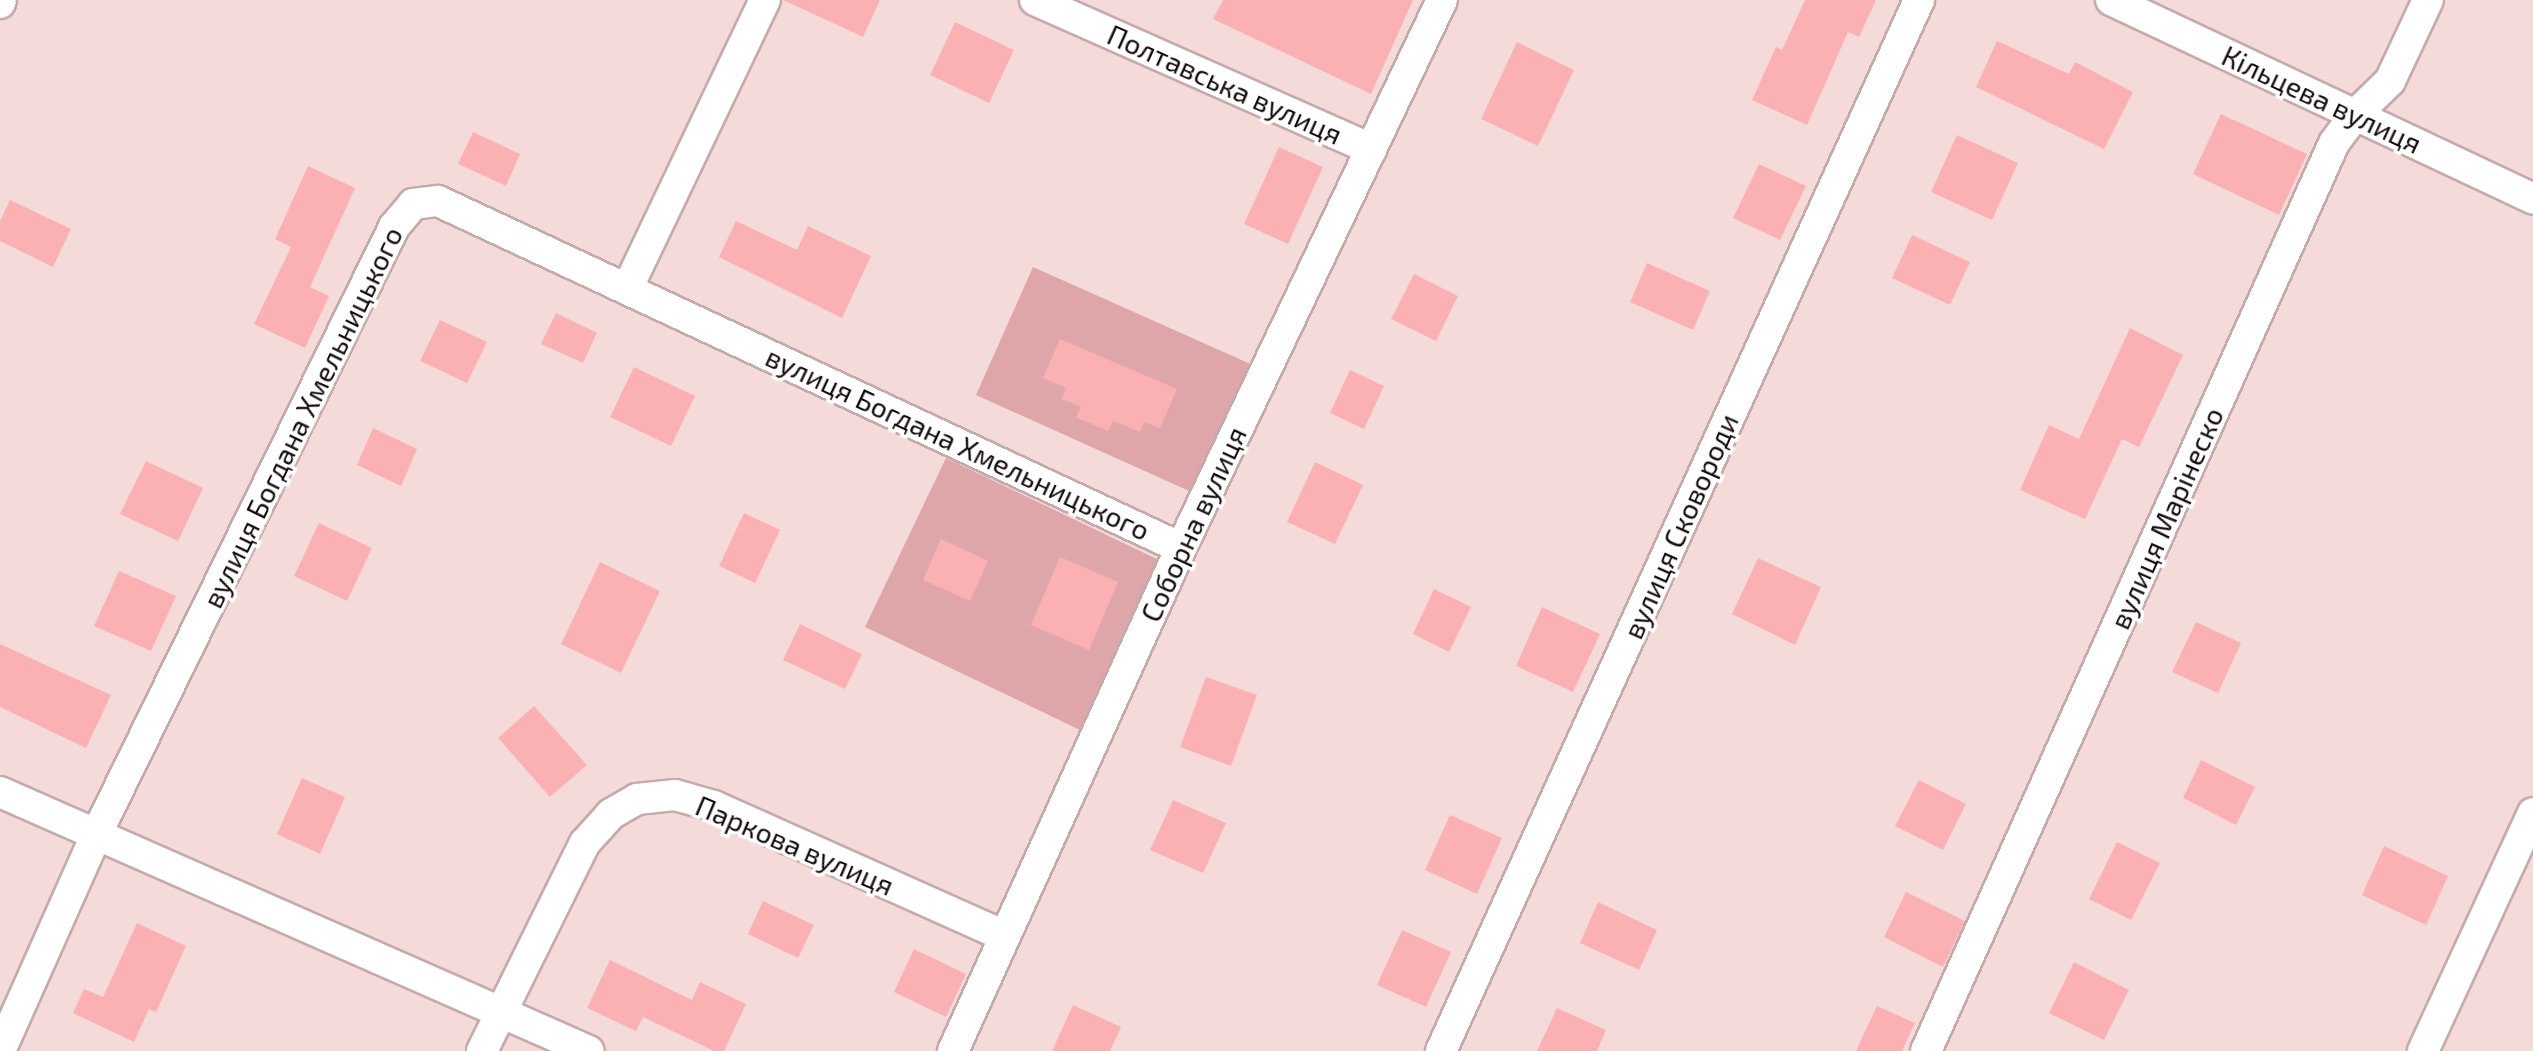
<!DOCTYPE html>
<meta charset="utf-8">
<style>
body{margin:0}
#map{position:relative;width:2533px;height:1051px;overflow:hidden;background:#f5dada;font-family:"Exo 2",sans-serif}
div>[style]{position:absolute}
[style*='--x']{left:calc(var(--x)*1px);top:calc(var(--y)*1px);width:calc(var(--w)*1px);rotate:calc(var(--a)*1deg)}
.green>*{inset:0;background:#dea6a9}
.building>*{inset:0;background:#fbb1b4}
.roads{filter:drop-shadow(2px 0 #c5aaab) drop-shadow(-2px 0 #c5aaab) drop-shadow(0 2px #c5aaab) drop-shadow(0 -2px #c5aaab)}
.street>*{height:30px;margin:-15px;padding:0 15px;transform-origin:15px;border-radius:15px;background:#fff}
span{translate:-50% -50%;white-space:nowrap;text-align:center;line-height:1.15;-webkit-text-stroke:7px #fff;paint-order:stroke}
.street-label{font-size:28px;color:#12090a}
</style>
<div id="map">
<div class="green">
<div style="clip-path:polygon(1033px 267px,1255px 366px,1198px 495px,976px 395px)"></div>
<div style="clip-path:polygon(946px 458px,1163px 562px,1082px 731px,865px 627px)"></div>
</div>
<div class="building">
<div style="clip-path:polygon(783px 0,880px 0,863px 37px)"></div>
<div style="clip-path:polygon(1223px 0,1413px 0,1371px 94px,1213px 19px)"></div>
<div style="clip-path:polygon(1805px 0,1876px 0,1859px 37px,1848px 32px,1807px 125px,1752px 100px,1776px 47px,1782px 50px)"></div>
<div style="clip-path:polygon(955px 22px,1014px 50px,989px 103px,930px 75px)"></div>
<div style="clip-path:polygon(1997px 41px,2069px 74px,2075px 62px,2133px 92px,2104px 149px,1976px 87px)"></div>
<div style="clip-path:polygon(1517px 42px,1574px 70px,1538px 146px,1481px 119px)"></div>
<div style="clip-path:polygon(2221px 114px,2307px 154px,2279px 215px,2193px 174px)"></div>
<div style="clip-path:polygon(473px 132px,520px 154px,506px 186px,458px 164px)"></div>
<div style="clip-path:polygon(1957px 135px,2018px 163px,1992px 220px,1931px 192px)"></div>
<div style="clip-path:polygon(1279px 147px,1323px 167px,1288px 244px,1244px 224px)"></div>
<div style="clip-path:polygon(1759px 164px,1806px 186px,1780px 240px,1733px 218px)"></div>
<div style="clip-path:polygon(308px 166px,355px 188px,310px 287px,329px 296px,305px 348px,254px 324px,291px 247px,275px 239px)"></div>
<div style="clip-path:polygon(10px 200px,71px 229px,53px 267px,0 241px,0 221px)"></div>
<div style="clip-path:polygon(736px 221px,797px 250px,808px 226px,871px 256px,842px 318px,719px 257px)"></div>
<div style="clip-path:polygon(1912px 235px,1970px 262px,1950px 305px,1892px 278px)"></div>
<div style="clip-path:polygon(1647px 263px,1710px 291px,1693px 330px,1630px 302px)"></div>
<div style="clip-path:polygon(1414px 274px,1458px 296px,1436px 341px,1391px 319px)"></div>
<div style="clip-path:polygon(556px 313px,597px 333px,583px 363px,541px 344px)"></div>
<div style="clip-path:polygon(440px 320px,487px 342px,467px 383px,420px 361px)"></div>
<div style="clip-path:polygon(2130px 328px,2183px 355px,2139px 447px,2122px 439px,2085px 519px,2020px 490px,2049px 425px,2079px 439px)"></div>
<div style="clip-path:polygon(1060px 339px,1177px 389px,1160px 428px,1144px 422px,1140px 432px,1113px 421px,1108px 431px,1076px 417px,1081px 407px,1062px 399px,1066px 388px,1043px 378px)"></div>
<div style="clip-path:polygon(634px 367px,695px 396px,671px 446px,610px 417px)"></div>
<div style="clip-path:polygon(1350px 370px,1384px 386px,1364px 429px,1330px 413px)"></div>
<div style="clip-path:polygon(373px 428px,417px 449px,401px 486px,357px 465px)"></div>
<div style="clip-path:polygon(146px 461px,203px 488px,178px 541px,120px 514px)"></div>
<div style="clip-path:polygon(1315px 462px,1363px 485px,1335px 544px,1287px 522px)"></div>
<div style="clip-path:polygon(744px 513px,780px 530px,755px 583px,719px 566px)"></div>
<div style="clip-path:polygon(319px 523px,372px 548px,347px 601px,294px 576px)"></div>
<div style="clip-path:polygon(941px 539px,988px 561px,970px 601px,923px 580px)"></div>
<div style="clip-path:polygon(1060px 557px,1118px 582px,1089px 650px,1031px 625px)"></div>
<div style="clip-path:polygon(1758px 558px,1821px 587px,1795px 645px,1732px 614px)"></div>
<div style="clip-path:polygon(600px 562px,660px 591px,621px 673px,561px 644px)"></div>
<div style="clip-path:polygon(119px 571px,176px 596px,151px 651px,94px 626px)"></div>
<div style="clip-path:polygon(1434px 589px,1471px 607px,1449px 652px,1413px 634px)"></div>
<div style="clip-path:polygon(1542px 607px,1600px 634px,1573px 692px,1516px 666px)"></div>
<div style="clip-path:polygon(2196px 622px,2241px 643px,2218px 693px,2172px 672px)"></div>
<div style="clip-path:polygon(800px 624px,862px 654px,845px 689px,783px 660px)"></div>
<div style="clip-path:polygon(0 644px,111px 695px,86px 748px,0 707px)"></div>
<div style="clip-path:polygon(1206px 677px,1257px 695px,1231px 766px,1180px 747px)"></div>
<div style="clip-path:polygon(534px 706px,587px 765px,550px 797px,498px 738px)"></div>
<div style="clip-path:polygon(2201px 760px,2255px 787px,2236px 825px,2183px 798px)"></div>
<div style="clip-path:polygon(302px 778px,345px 797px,320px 854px,277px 834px)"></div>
<div style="clip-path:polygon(1919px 780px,1966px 804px,1943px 850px,1895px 826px)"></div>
<div style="clip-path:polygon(1173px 800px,1226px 823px,1203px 873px,1150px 850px)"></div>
<div style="clip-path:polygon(1450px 815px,1502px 838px,1477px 894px,1425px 870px)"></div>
<div style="clip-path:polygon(2117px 842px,2160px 863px,2131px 920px,2089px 899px)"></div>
<div style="clip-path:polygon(2384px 846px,2448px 876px,2426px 925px,2362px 895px)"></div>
<div style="clip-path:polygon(1906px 892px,1965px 921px,1943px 967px,1884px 937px)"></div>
<div style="clip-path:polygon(763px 901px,814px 925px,798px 958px,748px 934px)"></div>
<div style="clip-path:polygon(1598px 902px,1657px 930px,1639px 970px,1580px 943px)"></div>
<div style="clip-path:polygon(137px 923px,186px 946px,156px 1012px,149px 1009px,134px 1042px,73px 1013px,84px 989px,103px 997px)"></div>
<div style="clip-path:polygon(1402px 930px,1451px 952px,1426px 1007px,1377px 985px)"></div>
<div style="clip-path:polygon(914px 949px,966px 974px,946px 1017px,894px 992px)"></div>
<div style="clip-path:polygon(610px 960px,692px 1000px,700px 982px,746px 1004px,724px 1051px,714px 1051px,643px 1017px,636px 1031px,587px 1008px)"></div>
<div style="clip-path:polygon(2074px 962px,2129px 990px,2104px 1040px,2049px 1013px)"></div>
<div style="clip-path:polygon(1073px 1005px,1121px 1027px,1110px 1051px,1052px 1051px)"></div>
<div style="clip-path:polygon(1877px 1006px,1915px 1023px,1902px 1051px,1856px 1051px)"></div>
<div style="clip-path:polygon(1557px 1008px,1606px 1030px,1597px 1051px,1537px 1051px)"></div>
</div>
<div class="roads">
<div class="street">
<div style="--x:1035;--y:0;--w:368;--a:23.9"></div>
<div style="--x:2111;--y:0;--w:467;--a:25.2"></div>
<div style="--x:0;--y:3;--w:3;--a:-72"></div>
<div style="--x:628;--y:287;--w:318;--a:-64.5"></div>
<div style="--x:0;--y:792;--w:643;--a:23.74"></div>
<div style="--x:0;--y:1051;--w:236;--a:-66"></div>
<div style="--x:96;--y:835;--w:677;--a:-63.89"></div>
<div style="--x:394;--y:227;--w:30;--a:-50"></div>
<div style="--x:413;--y:204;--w:25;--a:-7"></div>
<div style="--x:438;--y:201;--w:820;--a:25.03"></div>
<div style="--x:482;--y:1051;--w:232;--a:-63.7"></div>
<div style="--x:585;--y:843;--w:39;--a:-48"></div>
<div style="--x:611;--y:814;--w:30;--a:-30"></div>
<div style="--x:637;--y:799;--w:38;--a:-6"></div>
<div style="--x:675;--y:795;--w:41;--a:15.8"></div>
<div style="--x:714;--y:806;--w:318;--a:24.1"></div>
<div style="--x:953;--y:1051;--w:552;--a:-65.62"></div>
<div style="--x:1181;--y:548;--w:607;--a:-64.53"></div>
<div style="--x:1441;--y:1051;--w:1155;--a:-65.54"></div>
<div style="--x:1926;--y:1051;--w:995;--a:-65.8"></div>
<div style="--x:2334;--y:143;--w:35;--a:-53"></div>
<div style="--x:2355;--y:115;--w:49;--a:-44.2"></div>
<div style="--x:2390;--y:81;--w:89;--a:-64.9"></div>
<div style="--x:2423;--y:1051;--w:262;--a:-65.2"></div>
</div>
</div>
<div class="street-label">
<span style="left:1225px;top:84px;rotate:24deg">Полтавська вулиця</span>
<span style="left:2322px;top:99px;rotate:25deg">Кільцева вулиця</span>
<span style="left:302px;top:417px;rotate:-64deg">вулиця Богдана Хмельницького</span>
<span style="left:958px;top:443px;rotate:25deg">вулиця Богдана Хмельницького</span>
<span style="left:2166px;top:518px;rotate:-66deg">вулиця Марінеско</span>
<span style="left:1193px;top:524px;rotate:-65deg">Соборна вулиця</span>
<span style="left:1680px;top:526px;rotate:-66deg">вулиця Сковороди</span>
<span style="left:795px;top:845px;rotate:23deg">Паркова вулиця</span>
</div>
</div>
